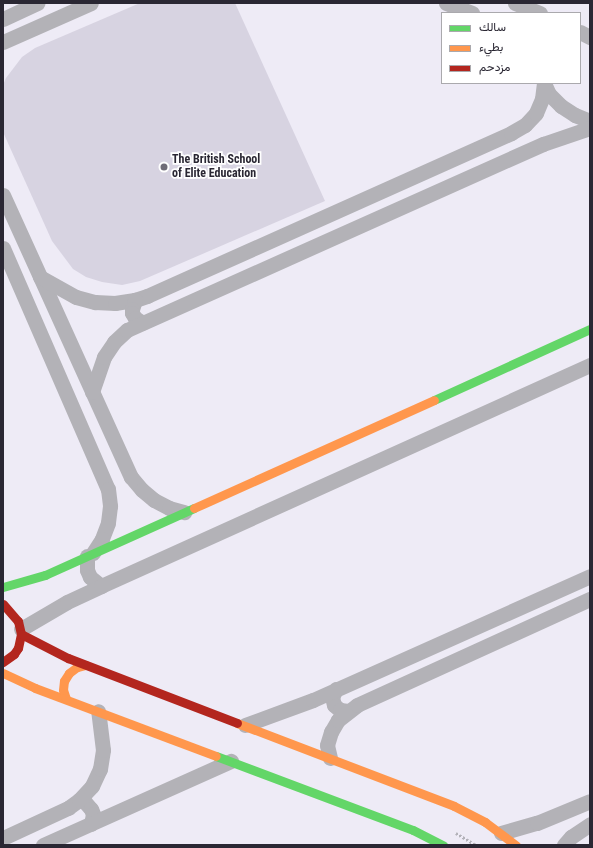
<!DOCTYPE html>
<meta charset="utf-8">
<style>
body{margin:0}
#map{position:relative;width:593px;height:848px;overflow:hidden;background:#eeebf6;font-family:"Roboto Condensed",Vazirmatn,sans-serif}
div>[style]{position:absolute}
[style*='--x']{left:calc(var(--x)*1px);top:calc(var(--y)*1px);width:calc(var(--w)*1px);rotate:calc(var(--a)*1deg)}
.building>*{inset:0;background:#d7d3e1}
.path>*{height:2.5px;margin-top:-1.25px;transform-origin:0;background:repeating-linear-gradient(90deg,#b3b2b9 0 2px,transparent 0 4px)}
.street>*{height:15px;margin:-7.5px;padding:0 7.5px;transform-origin:7.5px;border-radius:7.5px;background:#b3b2b7}
.fast>*{height:9px;margin:-4.5px;padding:0 4.5px;transform-origin:4.5px;border-radius:4.5px;background:#63d668}
.slow>*{height:9px;margin:-4.5px;padding:0 4.5px;transform-origin:4.5px;border-radius:4.5px;background:#ff974d}
.jam>*{height:9px;margin:-4.5px;padding:0 4.5px;transform-origin:4.5px;border-radius:4.5px;background:#b3261e}
.dots>*{width:11px;height:11px;translate:-50% -50%;box-sizing:border-box;border:2px solid #fff;border-radius:50%}
span{translate:-50% -50%;white-space:nowrap;text-align:center;line-height:1.15;-webkit-text-stroke:3.5px #fff;paint-order:stroke}
.poi-label{font-size:12px;color:#2a2733;font-weight:700}
.left{translate:0 -50%;text-align:left}
.frame{position:absolute;inset:0;border:4px solid #2a2733;pointer-events:none}
.legend{position:absolute;left:441px;top:12px;width:140px;height:72px;box-sizing:border-box;background:#fff;border:1px solid #aaa9ad;margin:0;padding:5px 7px;list-style:none;font-size:12px;color:#2a2733}
.legend li{display:flex;align-items:center;gap:8px;height:20px}
.legend b{width:20px;border:1px solid #aaa9ad}
</style>
<div id="map">
<div class="building">
<div style="clip-path:polygon(140px 3px,235px 3px,325px 201px,140px 281px,122px 285px,102px 282px,86px 277px,73px 269px,52px 241px,3px 132px,3px 85px,6px 78px,22px 57px,35px 48px)"></div>
</div>
<div class="path">
<div style="--x:456;--y:833;--w:23;--a:31"></div>
</div>
<div class="street">
<div style="--x:446;--y:3;--w:28;--a:21"></div>
<div style="--x:515;--y:3;--w:27;--a:22"></div>
<div style="--x:3;--y:19;--w:38;--a:-25"></div>
<div style="--x:580;--y:32;--w:11;--a:27"></div>
<div style="--x:3;--y:42;--w:96;--a:-23.9"></div>
<div style="--x:544;--y:83;--w:12;--a:66"></div>
<div style="--x:549;--y:94;--w:17;--a:45"></div>
<div style="--x:561;--y:106;--w:17;--a:33"></div>
<div style="--x:575;--y:115;--w:16;--a:22"></div>
<div style="--x:3;--y:195;--w:310;--a:65.6"></div>
<div style="--x:131;--y:477;--w:17;--a:50"></div>
<div style="--x:142;--y:490;--w:16;--a:40"></div>
<div style="--x:154;--y:500;--w:17;--a:28"></div>
<div style="--x:169;--y:508;--w:16;--a:15"></div>
<div style="--x:3;--y:248;--w:263;--a:66.5"></div>
<div style="--x:108;--y:489;--w:17;--a:83"></div>
<div style="--x:110;--y:506;--w:17;--a:97"></div>
<div style="--x:108;--y:523;--w:17;--a:111"></div>
<div style="--x:102;--y:539;--w:17;--a:123"></div>
<div style="--x:40;--y:277;--w:41;--a:29.1"></div>
<div style="--x:76;--y:297;--w:20;--a:15"></div>
<div style="--x:95;--y:302;--w:20;--a:3"></div>
<div style="--x:115;--y:303;--w:20;--a:-9"></div>
<div style="--x:135;--y:300;--w:13;--a:-18"></div>
<div style="--x:147;--y:296;--w:399;--a:-24.1"></div>
<div style="--x:511;--y:133;--w:16;--a:-30"></div>
<div style="--x:525;--y:125;--w:16;--a:-47"></div>
<div style="--x:536;--y:113;--w:15;--a:-67"></div>
<div style="--x:542;--y:99;--w:16;--a:-83"></div>
<div style="--x:135;--y:300;--w:9;--a:108"></div>
<div style="--x:132;--y:309;--w:4;--a:90"></div>
<div style="--x:132;--y:313;--w:6;--a:59"></div>
<div style="--x:135;--y:318;--w:9;--a:32"></div>
<div style="--x:92;--y:392;--w:37;--a:-71"></div>
<div style="--x:104;--y:357;--w:18;--a:-56"></div>
<div style="--x:114;--y:342;--w:18;--a:-43"></div>
<div style="--x:127;--y:330;--w:456;--a:-24.1"></div>
<div style="--x:543;--y:144;--w:50;--a:-18.8"></div>
<div style="--x:87;--y:556;--w:14;--a:90"></div>
<div style="--x:87;--y:570;--w:8;--a:67"></div>
<div style="--x:90;--y:577;--w:14;--a:39"></div>
<div style="--x:21;--y:629;--w:53;--a:-30.4"></div>
<div style="--x:67;--y:602;--w:38;--a:-25"></div>
<div style="--x:101;--y:586;--w:537;--a:-24.32"></div>
<div style="--x:336;--y:689;--w:9;--a:117"></div>
<div style="--x:332;--y:697;--w:8;--a:76"></div>
<div style="--x:334;--y:705;--w:8;--a:40"></div>
<div style="--x:340;--y:710;--w:8;--a:7"></div>
<div style="--x:245;--y:725;--w:72;--a:-20.2"></div>
<div style="--x:313;--y:700;--w:303;--a:-24.1"></div>
<div style="--x:330;--y:758;--w:13;--a:-103"></div>
<div style="--x:327;--y:745;--w:14;--a:-73"></div>
<div style="--x:331;--y:732;--w:14;--a:-60"></div>
<div style="--x:338;--y:720;--w:24;--a:-38"></div>
<div style="--x:357;--y:705;--w:256;--a:-24.5"></div>
<div style="--x:79;--y:800;--w:5;--a:11"></div>
<div style="--x:84;--y:801;--w:11;--a:49"></div>
<div style="--x:91;--y:809;--w:5;--a:68"></div>
<div style="--x:93;--y:814;--w:10;--a:101"></div>
<div style="--x:501;--y:833;--w:37;--a:-16"></div>
<div style="--x:537;--y:823;--w:57;--a:-22.5"></div>
<div style="--x:3;--y:838;--w:72;--a:-24.8"></div>
<div style="--x:68;--y:808;--w:14;--a:-36"></div>
<div style="--x:79;--y:800;--w:19;--a:-47"></div>
<div style="--x:92;--y:786;--w:19;--a:-65"></div>
<div style="--x:100;--y:769;--w:19;--a:-81"></div>
<div style="--x:103;--y:750;--w:39;--a:-97"></div>
<div style="--x:43;--y:845;--w:206;--a:-24.1"></div>
<div style="--x:564;--y:845;--w:11;--a:-49"></div>
<div style="--x:571;--y:837;--w:23;--a:-34"></div>
</div>
<div class="fast">
<div style="--x:434;--y:400;--w:171;--a:-24.5"></div>
<div style="--x:3;--y:587;--w:44;--a:-15.9"></div>
<div style="--x:45;--y:575;--w:163;--a:-24.2"></div>
<div style="--x:216;--y:756;--w:210;--a:20.6"></div>
<div style="--x:413;--y:830;--w:34;--a:27"></div>
</div>
<div class="slow">
<div style="--x:194;--y:508;--w:263;--a:-24.2"></div>
<div style="--x:3;--y:673;--w:35;--a:25"></div>
<div style="--x:35;--y:688;--w:193;--a:20.6"></div>
<div style="--x:66;--y:699;--w:9;--a:-108"></div>
<div style="--x:63;--y:690;--w:9;--a:-84"></div>
<div style="--x:64;--y:681;--w:9;--a:-58"></div>
<div style="--x:69;--y:673;--w:10;--a:-37"></div>
<div style="--x:77;--y:667;--w:9;--a:-13"></div>
<div style="--x:237;--y:723;--w:232;--a:20.9"></div>
<div style="--x:454;--y:806;--w:35;--a:27"></div>
<div style="--x:485;--y:822;--w:39;--a:37"></div>
</div>
<div class="jam">
<div style="--x:3;--y:604;--w:23;--a:49"></div>
<div style="--x:18;--y:621;--w:13;--a:77"></div>
<div style="--x:21;--y:634;--w:14;--a:102"></div>
<div style="--x:18;--y:648;--w:7;--a:124"></div>
<div style="--x:14;--y:654;--w:14;--a:144"></div>
<div style="--x:21;--y:634;--w:53;--a:27.1"></div>
<div style="--x:68;--y:658;--w:181;--a:21"></div>
</div>
<div class="dots">
<div style="left:164px;top:167px;background:#6f6c77"></div>
</div>
<div class="poi-label">
<span class="left" style="left:172px;top:167px">The British School<br>of Elite Education</span>
</div>
<div class="frame"></div>
<ul class="legend">
<li><b style="height:5px;background:#63d668"></b>سالك</li>
<li><b style="height:5px;background:#ff974d"></b>بطيء</li>
<li><b style="height:5px;background:#b3261e"></b>مزدحم</li>
</ul>
</div>
